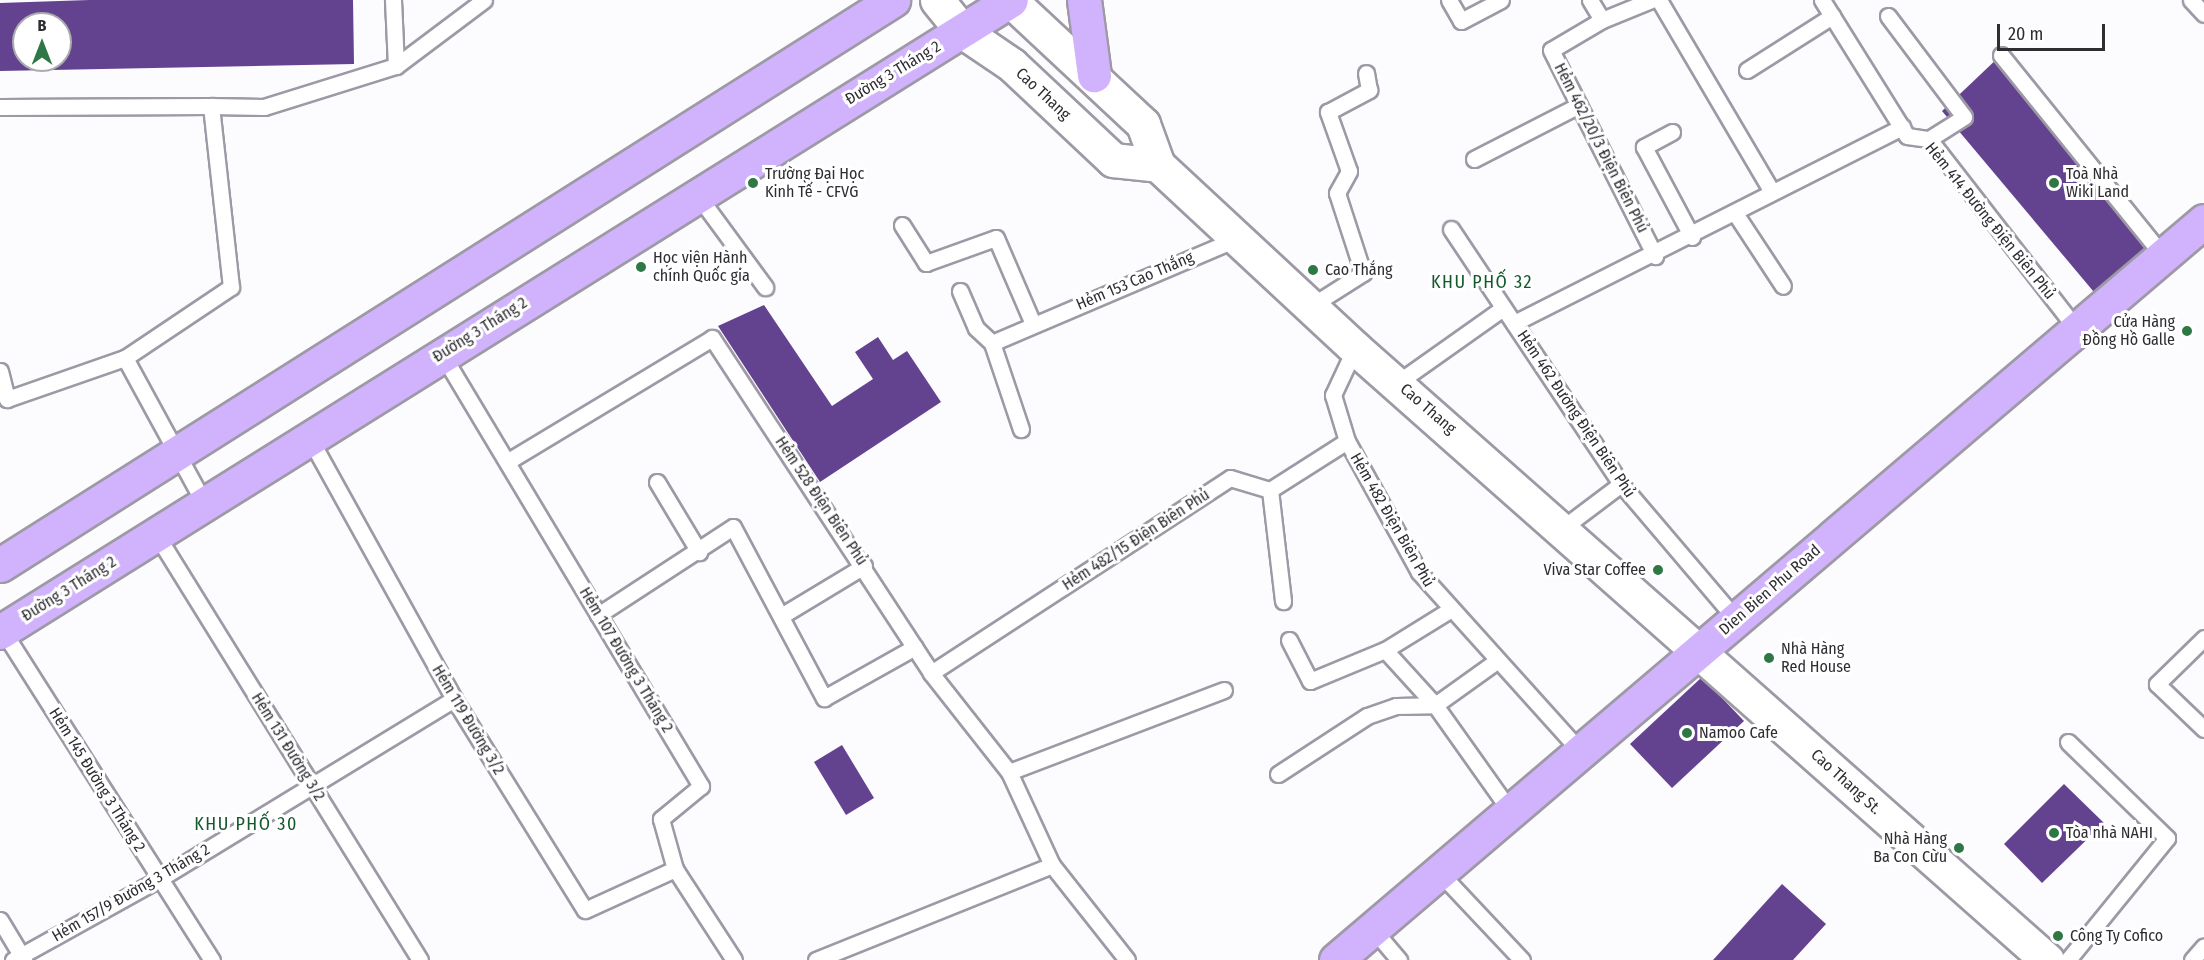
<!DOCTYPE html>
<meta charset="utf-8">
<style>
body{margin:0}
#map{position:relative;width:2204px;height:960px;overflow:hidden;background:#fcfbfe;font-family:"Fira Sans Condensed",sans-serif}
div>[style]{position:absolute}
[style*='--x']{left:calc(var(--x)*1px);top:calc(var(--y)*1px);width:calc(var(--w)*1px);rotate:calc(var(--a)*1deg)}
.building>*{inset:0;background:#634390}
.roads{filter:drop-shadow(2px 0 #9d99a5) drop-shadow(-2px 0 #9d99a5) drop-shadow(0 2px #9d99a5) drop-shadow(0 -2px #9d99a5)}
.service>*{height:15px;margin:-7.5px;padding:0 7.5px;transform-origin:7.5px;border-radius:7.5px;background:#fff}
.secondary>*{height:33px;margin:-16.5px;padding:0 16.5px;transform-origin:16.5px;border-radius:16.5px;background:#fff}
.primary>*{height:33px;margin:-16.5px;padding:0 16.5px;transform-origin:16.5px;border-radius:16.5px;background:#d1b3fd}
.dots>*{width:16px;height:16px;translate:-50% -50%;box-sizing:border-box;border:3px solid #fff;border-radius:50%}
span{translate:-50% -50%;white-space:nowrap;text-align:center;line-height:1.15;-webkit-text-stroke:6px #fff;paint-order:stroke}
.street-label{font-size:16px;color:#2f2d32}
.poi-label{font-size:16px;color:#2f2d32}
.left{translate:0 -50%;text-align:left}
.right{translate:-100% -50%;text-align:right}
.neighbourhood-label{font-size:18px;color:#13592c;letter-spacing:1.5px}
.north{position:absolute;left:12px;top:12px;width:60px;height:60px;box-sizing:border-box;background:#fff;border:2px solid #acabad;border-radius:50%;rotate:0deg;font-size:16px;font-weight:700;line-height:24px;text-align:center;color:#2f2d32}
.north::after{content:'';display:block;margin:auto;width:21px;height:27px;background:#2f7846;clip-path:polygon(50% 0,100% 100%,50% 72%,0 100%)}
.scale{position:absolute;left:1997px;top:24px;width:108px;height:27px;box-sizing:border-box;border:3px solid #2f2d32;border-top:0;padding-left:8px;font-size:18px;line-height:21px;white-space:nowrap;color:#2f2d32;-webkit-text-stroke:4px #fff;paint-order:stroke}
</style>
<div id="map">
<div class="building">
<div style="clip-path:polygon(evenodd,89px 0,353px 0,354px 64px,0 71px,0 3px,89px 0,24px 24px,60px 24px,60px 60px,24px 60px,24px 24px)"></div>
<div style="clip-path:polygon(2001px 55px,2163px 256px,2104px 304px,1942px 111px)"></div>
<div style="clip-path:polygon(764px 305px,832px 406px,873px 379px,855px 352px,878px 337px,893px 360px,907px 351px,941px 402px,820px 482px,718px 326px)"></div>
<div style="clip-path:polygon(1702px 677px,1744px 721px,1672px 788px,1630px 744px)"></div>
<div style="clip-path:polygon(842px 745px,874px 798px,846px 815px,814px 762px)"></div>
<div style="clip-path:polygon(2064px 784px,2104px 823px,2042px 883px,2004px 844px)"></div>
<div style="clip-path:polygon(1782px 884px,1826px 924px,1793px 960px,1713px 960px)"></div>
</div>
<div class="roads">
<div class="service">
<div style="--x:393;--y:0;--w:66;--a:87.4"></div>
<div style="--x:1449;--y:0;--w:24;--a:60"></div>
<div style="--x:1461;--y:21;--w:45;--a:-27.7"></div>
<div style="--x:1590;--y:0;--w:23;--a:59"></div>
<div style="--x:1602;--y:20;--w:59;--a:149.5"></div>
<div style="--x:1551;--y:50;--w:231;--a:63.2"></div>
<div style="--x:1659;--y:0;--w:223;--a:59.5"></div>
<div style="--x:1822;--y:0;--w:160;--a:58"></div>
<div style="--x:1907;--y:136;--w:22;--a:8"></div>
<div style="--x:1929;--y:139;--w:242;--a:52.2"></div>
<div style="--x:2191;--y:0;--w:19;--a:47"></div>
<div style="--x:1888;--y:16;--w:126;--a:53"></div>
<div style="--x:1964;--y:117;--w:41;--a:147.8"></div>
<div style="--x:1602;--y:20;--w:53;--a:-22.2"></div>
<div style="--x:2001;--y:55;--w:258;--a:51.1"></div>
<div style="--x:1747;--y:70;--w:101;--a:-32.4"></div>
<div style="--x:211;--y:106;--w:53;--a:1.1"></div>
<div style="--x:264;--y:107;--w:138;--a:-17.3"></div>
<div style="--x:396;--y:66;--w:110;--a:-36.9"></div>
<div style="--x:0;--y:107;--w:211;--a:-0.3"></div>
<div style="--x:211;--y:106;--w:182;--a:83.7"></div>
<div style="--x:231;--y:287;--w:128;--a:146.2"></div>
<div style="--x:1672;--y:132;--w:32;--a:152"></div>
<div style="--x:1644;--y:147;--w:102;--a:61.9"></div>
<div style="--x:1474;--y:159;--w:118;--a:-27.2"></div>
<div style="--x:696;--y:193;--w:117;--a:53.7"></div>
<div style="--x:1735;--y:213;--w:87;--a:56.7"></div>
<div style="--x:902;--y:225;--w:45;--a:57.7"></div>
<div style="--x:926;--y:263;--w:74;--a:-19.7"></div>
<div style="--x:996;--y:238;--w:94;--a:66.7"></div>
<div style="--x:1451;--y:229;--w:306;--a:56.3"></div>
<div style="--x:1621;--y:484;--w:176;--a:49.6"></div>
<div style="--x:960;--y:291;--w:40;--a:66.6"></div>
<div style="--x:976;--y:328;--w:22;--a:43"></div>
<div style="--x:992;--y:343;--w:91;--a:71.4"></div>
<div style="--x:1311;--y:306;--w:62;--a:-32.4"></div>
<div style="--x:1363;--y:273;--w:84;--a:-108"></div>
<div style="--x:1337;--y:193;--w:25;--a:-61"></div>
<div style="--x:1349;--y:171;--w:63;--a:-109.6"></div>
<div style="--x:1328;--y:112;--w:47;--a:-28.2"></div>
<div style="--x:1369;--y:90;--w:17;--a:-100"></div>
<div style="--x:1514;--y:323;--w:435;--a:-26.8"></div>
<div style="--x:992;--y:343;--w:267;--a:-23.1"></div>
<div style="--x:1355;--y:348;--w:52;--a:115.1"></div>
<div style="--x:1333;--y:395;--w:48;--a:73.1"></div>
<div style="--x:1347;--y:441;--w:149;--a:61.2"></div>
<div style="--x:1419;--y:572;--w:241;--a:48"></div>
<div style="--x:442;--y:354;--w:504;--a:59.06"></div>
<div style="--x:701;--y:786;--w:52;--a:140.5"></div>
<div style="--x:661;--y:819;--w:52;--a:74.4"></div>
<div style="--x:675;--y:869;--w:108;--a:57"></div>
<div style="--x:0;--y:371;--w:29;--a:76"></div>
<div style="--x:7;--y:399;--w:125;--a:-19.2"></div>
<div style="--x:125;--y:358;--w:165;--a:61.4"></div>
<div style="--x:1397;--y:383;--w:130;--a:-35.3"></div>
<div style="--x:310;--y:439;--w:297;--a:61"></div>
<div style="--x:454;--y:699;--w:248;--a:58.2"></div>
<div style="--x:585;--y:910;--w:99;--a:-24.5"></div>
<div style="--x:510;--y:460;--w:236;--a:-31.1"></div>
<div style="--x:712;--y:338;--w:400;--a:56.8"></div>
<div style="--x:931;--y:673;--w:126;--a:51.8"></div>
<div style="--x:1009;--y:772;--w:102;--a:65.2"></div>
<div style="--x:1052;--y:865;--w:121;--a:51.7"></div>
<div style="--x:657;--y:482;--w:82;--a:59"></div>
<div style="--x:1270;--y:490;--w:112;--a:83.3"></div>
<div style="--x:1564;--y:527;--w:71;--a:-37"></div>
<div style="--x:156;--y:534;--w:501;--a:58.21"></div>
<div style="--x:598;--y:615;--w:161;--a:-33.1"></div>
<div style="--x:733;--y:527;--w:194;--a:62"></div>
<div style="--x:824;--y:698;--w:104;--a:-29.3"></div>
<div style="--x:781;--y:616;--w:97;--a:-31.1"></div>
<div style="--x:3;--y:631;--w:390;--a:57.6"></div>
<div style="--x:2204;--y:638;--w:66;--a:135.6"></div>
<div style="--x:2157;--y:684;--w:65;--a:43.8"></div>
<div style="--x:1289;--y:640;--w:46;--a:62.9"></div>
<div style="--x:1310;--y:681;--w:81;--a:-22.5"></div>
<div style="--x:1385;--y:650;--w:74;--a:-31.8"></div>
<div style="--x:1385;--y:650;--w:74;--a:47.7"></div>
<div style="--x:1435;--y:705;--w:131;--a:54.6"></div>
<div style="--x:931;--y:673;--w:357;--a:-33.1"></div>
<div style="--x:1230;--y:478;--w:42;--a:16.7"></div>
<div style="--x:1270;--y:490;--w:91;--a:-32.5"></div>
<div style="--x:2068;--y:742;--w:138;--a:44.1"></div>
<div style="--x:2167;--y:838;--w:157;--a:129.1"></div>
<div style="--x:1009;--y:772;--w:230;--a:-20.9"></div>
<div style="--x:1278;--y:774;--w:106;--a:-33.1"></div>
<div style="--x:1367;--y:716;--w:31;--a:-19"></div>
<div style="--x:1396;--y:706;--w:39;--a:-1"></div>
<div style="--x:1435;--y:705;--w:74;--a:-35.6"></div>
<div style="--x:1439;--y:872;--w:121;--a:46.7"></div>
<div style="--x:0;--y:920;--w:47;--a:59"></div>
<div style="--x:1372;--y:928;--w:42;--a:49.8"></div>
<div style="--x:13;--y:960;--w:167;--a:-29"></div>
<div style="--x:159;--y:879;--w:346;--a:-31.4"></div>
<div style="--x:816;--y:960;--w:254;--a:-21.9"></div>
<div style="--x:2192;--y:960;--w:18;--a:-49"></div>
</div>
<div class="secondary">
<div style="--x:937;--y:0;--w:40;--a:51"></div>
<div style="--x:962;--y:31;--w:60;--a:34.2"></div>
<div style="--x:1012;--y:65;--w:139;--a:43.2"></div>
<div style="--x:1113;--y:160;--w:45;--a:6.3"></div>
<div style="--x:1010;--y:0;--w:182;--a:43"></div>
<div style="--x:1143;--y:124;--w:44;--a:69.9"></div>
<div style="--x:1158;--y:165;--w:269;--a:42.9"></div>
<div style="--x:1355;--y:348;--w:924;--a:41.49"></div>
</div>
<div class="primary">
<div style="--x:1084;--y:0;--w:76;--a:82.4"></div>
<div style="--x:0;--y:565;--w:1057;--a:-32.32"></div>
<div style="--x:0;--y:632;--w:1192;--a:-32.01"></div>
<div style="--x:1336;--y:960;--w:1140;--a:-40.41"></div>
</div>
</div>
<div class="dots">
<div style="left:753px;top:183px;background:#2f7846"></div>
<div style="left:2054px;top:183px;background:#2f7846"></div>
<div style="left:641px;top:267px;background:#2f7846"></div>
<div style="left:1313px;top:270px;background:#2f7846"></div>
<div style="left:2187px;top:331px;background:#2f7846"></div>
<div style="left:1658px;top:570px;background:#2f7846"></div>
<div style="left:1769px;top:658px;background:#2f7846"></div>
<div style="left:1687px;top:733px;background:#2f7846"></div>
<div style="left:2054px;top:833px;background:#2f7846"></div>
<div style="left:1959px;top:848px;background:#2f7846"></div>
<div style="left:2058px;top:936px;background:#2f7846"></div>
</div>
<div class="street-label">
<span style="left:893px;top:73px;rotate:-31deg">Đường 3 Tháng 2</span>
<span style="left:1043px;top:94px;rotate:43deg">Cao Thang</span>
<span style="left:1601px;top:148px;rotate:63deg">Hẻm 462/20/3 Điện Biên Phủ</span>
<span style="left:1990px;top:221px;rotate:51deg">Hẻm 414 Đường Điện Biên Phủ</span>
<span style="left:1135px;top:281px;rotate:-23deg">Hẻm 153 Cao Thắng</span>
<span style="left:480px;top:330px;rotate:-32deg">Đường 3 Tháng 2</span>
<span style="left:1428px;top:409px;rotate:41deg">Cao Thang</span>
<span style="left:1576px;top:414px;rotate:56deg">Hẻm 462 Đường Điện Biên Phủ</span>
<span style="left:821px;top:501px;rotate:56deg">Hẻm 528 Điện Biên Phủ</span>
<span style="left:1392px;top:520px;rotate:60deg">Hẻm 482 Điện Biên Phủ</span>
<span style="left:1136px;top:540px;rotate:-33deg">Hẻm 482/15 Điện Biên Phủ</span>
<span style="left:69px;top:589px;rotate:-32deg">Đường 3 Tháng 2</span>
<span style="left:1770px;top:590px;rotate:-41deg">Dien Bien Phu Road</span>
<span style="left:626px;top:660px;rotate:59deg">Hẻm 107 Đường 3 Tháng 2</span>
<span style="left:468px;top:720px;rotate:59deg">Hẻm 119 Đường 3/2</span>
<span style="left:288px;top:747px;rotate:58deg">Hẻm 131 Đường 3/2</span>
<span style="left:97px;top:780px;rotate:58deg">Hẻm 145 Đường 3 Tháng 2</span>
<span style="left:1846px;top:782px;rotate:42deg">Cao Thang St.</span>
<span style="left:131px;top:893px;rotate:-30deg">Hẻm 157/9 Đường 3 Tháng 2</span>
</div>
<div class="poi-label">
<span class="left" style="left:765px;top:183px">Trường Đại Học<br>Kinh Tế - CFVG</span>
<span class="left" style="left:2066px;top:183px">Toà Nhà<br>Wiki Land</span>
<span class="left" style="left:653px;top:267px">Học viện Hành<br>chính Quốc gia</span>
<span class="left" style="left:1325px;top:270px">Cao Thắng</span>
<span class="right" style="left:2175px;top:331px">Cửa Hàng<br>Đồng Hồ Galle</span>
<span class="right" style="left:1646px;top:570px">Viva Star Coffee</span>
<span class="left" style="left:1781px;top:658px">Nhà Hàng<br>Red House</span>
<span class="left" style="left:1699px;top:733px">Namoo Cafe</span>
<span class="left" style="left:2066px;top:833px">Tòa nhà NAHI</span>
<span class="right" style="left:1947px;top:848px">Nhà Hàng<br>Ba Con Cừu</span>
<span class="left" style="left:2070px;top:936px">Công Ty Cofico</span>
</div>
<div class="neighbourhood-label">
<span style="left:1482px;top:282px">KHU PHỐ 32</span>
<span style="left:246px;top:824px">KHU PHỐ 30</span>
</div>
<div class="north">B</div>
<div class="scale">20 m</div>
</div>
